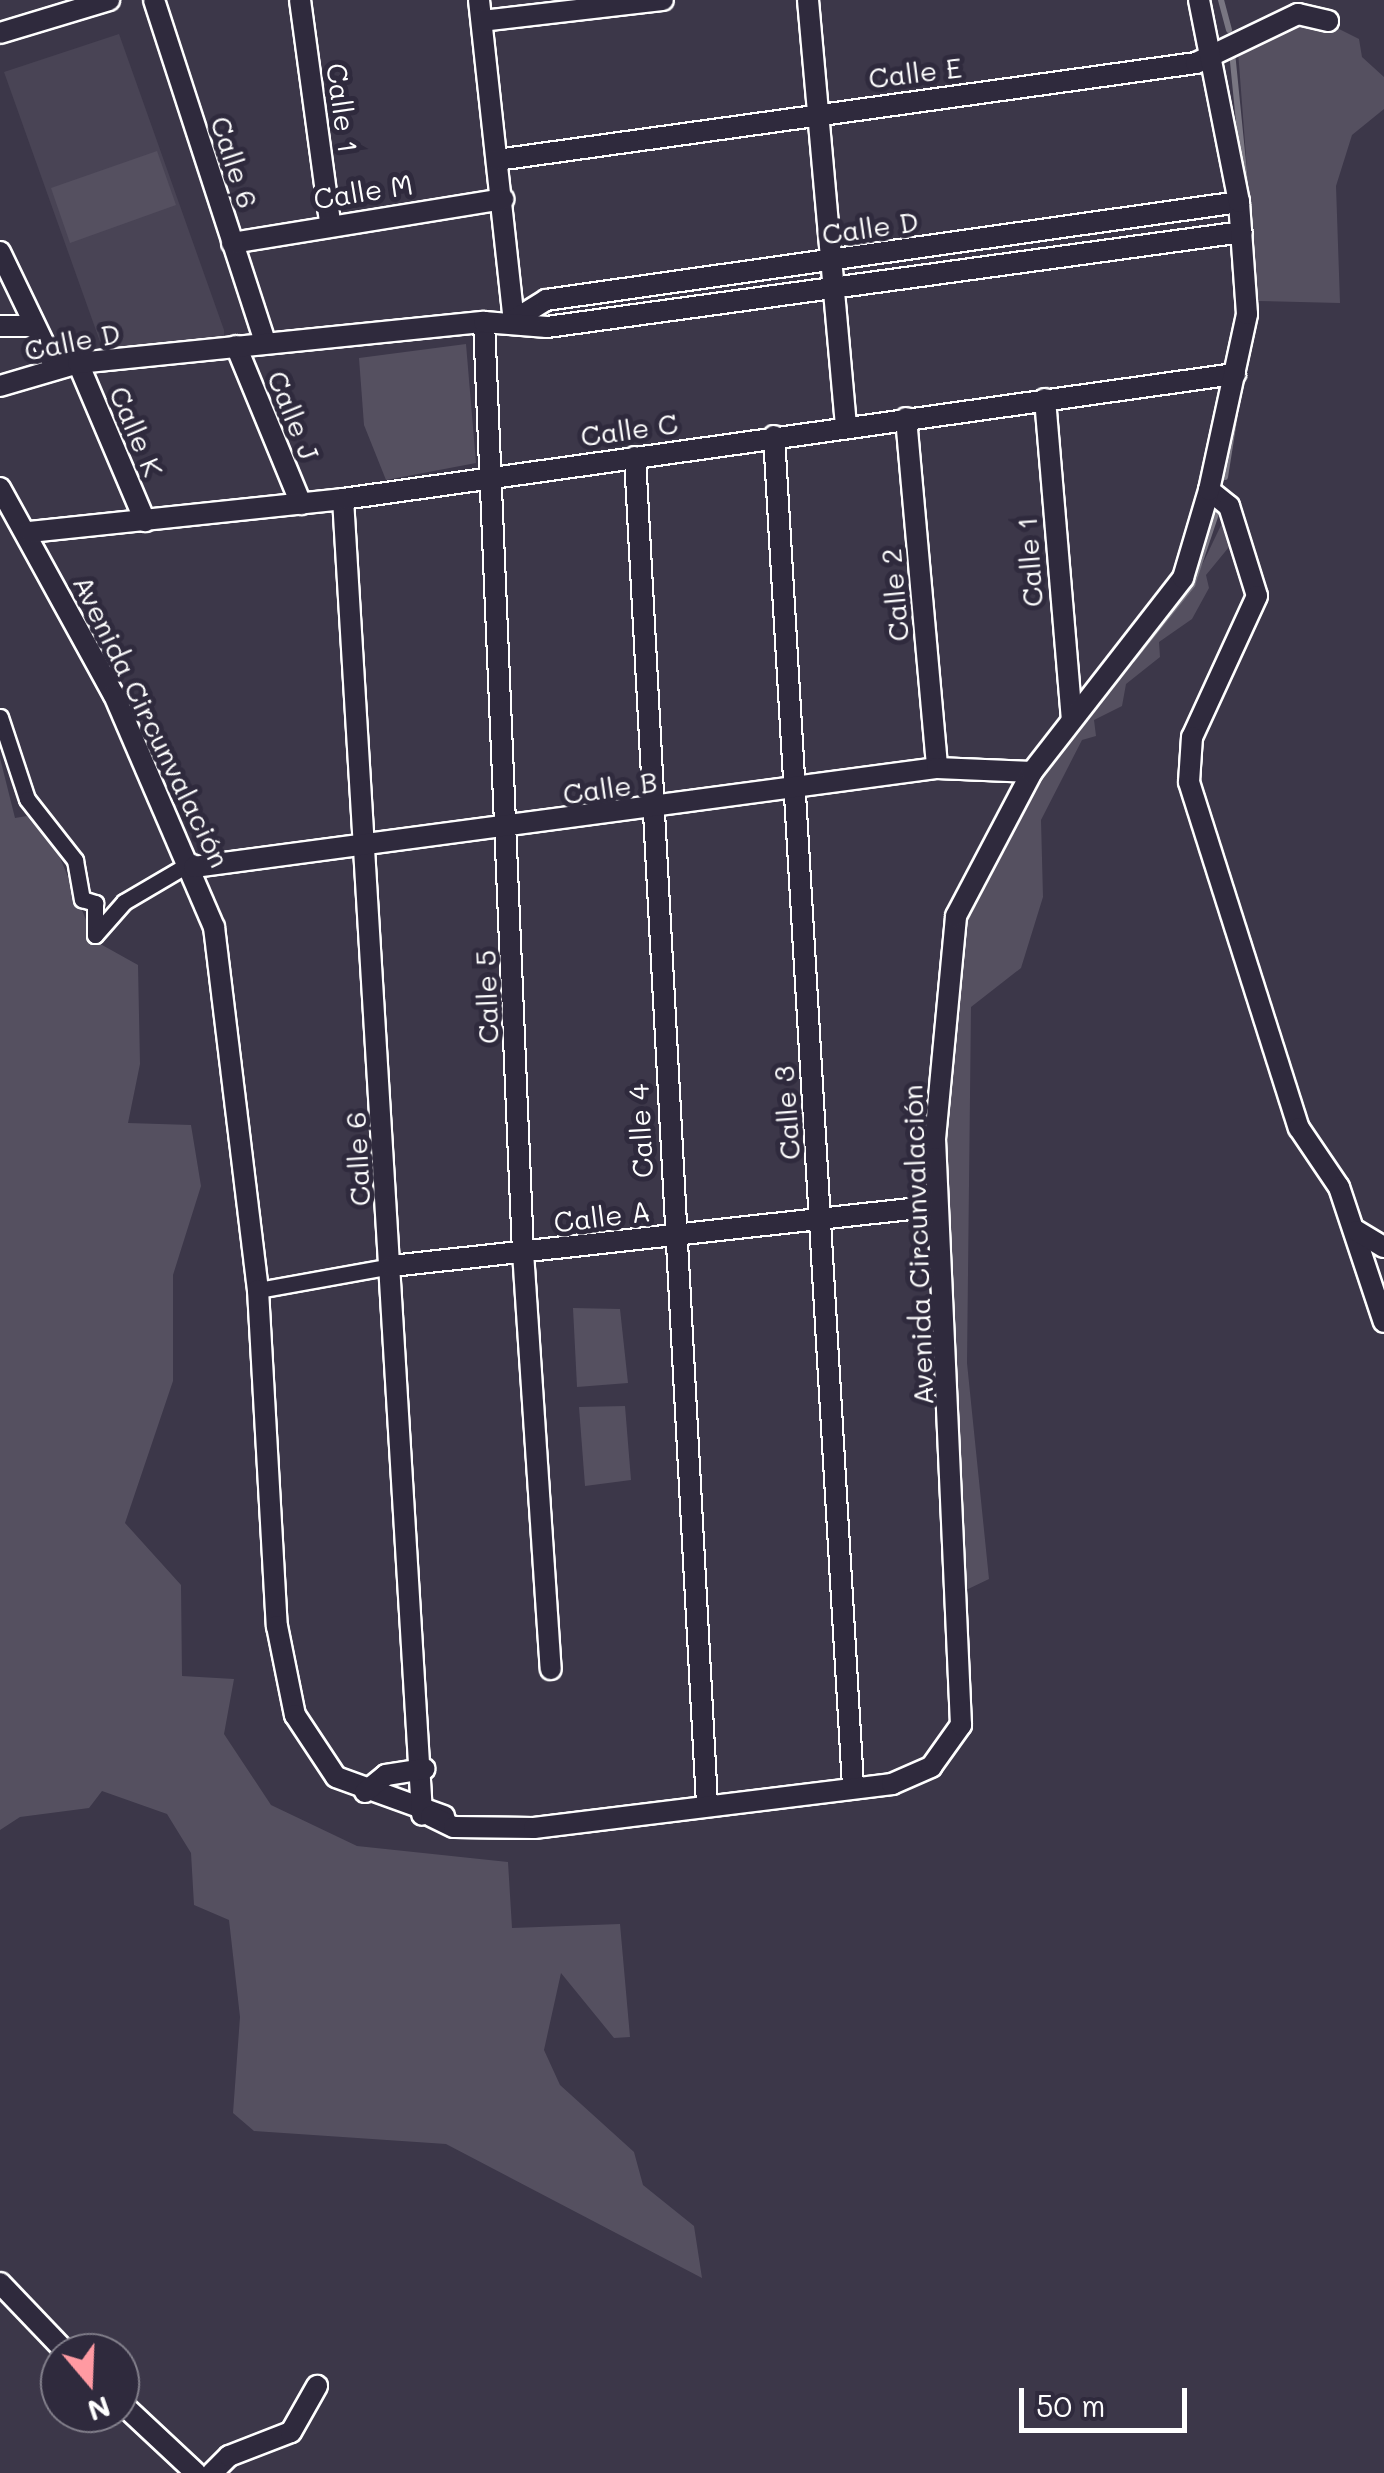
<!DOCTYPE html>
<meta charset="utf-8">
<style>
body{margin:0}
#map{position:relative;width:1384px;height:2473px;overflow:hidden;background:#3c3749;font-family:Mali,sans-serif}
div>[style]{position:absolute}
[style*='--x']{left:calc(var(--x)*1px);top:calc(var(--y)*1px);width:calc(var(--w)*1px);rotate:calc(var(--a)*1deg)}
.built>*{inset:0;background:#494455}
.green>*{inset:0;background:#555060}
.stream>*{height:6px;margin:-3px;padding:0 3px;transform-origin:3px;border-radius:3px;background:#797682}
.roads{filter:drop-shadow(2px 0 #fff) drop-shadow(-2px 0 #fff) drop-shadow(0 2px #fff) drop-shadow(0 -2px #fff)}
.pedestrian>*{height:15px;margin:-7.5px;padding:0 7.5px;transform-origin:7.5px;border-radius:7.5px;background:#2f2a3d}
.minor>*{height:20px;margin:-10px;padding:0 10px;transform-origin:10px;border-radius:10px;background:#2f2a3d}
span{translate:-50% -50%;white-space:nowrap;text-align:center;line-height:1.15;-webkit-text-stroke:10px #2f2a3d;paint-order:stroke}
.street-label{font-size:28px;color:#fff}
.north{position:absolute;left:40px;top:2333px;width:100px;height:100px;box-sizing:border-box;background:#2f2a3d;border:2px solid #827f8b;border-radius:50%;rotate:161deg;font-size:28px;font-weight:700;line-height:40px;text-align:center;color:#fff}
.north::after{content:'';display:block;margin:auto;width:35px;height:45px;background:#ff9aa2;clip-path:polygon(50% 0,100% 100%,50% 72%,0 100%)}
.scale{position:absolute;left:1019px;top:2388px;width:168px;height:45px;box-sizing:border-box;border:5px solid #fff;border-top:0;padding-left:12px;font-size:30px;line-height:35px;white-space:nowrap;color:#fff;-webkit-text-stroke:8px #2f2a3d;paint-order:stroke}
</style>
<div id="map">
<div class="built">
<div style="clip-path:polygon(119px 34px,224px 330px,224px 339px,108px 364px,4px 72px)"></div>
</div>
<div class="green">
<div style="clip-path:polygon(1307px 13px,1359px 39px,1362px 57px,1384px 77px,1384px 109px,1352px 135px,1336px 186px,1340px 303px,1257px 301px,1238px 51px)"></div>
<div style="clip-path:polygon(157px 151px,176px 205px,70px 243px,51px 188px)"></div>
<div style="clip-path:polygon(466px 344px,476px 463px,386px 480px,364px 425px,359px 358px)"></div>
<div style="clip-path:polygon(1223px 521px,1229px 547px,1206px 575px,1209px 588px,1192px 619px,1159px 642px,1160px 657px,1126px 684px,1122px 706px,1094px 720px,1096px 736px,1082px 740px,1041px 820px,1043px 897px,1021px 968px,971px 1007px,967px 1363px,989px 1579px,966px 1590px,941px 1212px,943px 1102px,965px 915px,1048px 767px,1192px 586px)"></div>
<div style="clip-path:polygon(0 758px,15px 818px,27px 816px,58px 853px,95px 941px,138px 965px,140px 1064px,128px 1123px,191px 1125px,201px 1186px,173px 1275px,173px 1381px,125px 1523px,181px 1585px,182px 1676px,234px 1679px,224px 1734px,271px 1805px,357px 1846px,508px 1862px,512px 1928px,620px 1924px,630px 2037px,614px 2038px,561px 1973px,544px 2050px,560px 2085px,634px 2152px,643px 2185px,694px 2226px,702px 2278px,446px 2144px,254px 2131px,233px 2113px,240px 2017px,229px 1920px,194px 1905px,191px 1853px,167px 1814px,102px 1791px,89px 1808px,20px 1817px,0 1830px)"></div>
<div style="clip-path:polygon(573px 1308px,620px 1309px,628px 1383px,577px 1387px)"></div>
<div style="clip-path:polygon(625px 1406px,631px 1480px,585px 1486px,579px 1407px)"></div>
</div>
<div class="stream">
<div style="--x:1221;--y:0;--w:31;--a:75"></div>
<div style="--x:1232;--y:52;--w:132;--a:84.3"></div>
<div style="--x:1225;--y:477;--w:64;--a:-81"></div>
<div style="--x:1133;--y:659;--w:95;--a:-51.4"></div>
<div style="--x:1192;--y:585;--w:88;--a:-71.4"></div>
</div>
<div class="roads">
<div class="pedestrian">
<div style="--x:0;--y:717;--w:86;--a:71.8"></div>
<div style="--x:27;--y:799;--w:78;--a:51.8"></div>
<div style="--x:75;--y:860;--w:40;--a:80"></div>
<div style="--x:82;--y:899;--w:14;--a:17"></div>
<div style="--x:95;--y:903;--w:32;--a:90"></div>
<div style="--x:95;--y:935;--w:44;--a:-48.7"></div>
<div style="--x:124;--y:902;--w:79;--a:-30.5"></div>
<div style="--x:258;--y:1290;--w:136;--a:-10.2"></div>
</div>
<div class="minor">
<div style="--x:154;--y:0;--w:360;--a:72"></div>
<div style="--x:300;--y:0;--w:225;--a:82.3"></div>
<div style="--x:479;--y:0;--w:322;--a:83.8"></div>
<div style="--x:808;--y:0;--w:428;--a:84.9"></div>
<div style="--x:482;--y:21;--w:182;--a:-6.6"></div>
<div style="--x:0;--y:33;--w:114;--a:-16.8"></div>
<div style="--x:497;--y:160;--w:706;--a:-7.9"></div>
<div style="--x:1196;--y:63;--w:113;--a:-25.7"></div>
<div style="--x:1298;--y:14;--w:31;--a:13"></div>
<div style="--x:232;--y:243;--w:275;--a:-9.2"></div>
<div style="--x:0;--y:252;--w:127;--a:64.4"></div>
<div style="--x:514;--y:320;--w:38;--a:-32"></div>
<div style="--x:546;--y:300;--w:700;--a:-8.05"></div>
<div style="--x:484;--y:322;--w:931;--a:87.6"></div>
<div style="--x:523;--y:1252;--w:418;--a:86.2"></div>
<div style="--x:0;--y:326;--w:33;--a:0"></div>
<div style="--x:236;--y:346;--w:171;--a:67.6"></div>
<div style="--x:78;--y:363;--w:172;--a:67"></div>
<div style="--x:0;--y:386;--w:81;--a:-16.4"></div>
<div style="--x:78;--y:363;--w:408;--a:-5.8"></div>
<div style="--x:484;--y:322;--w:63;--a:4.5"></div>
<div style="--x:547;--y:327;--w:701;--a:-7.78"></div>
<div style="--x:1045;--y:399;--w:321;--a:85.2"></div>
<div style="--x:906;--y:418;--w:351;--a:84.9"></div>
<div style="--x:774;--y:436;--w:1353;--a:86.65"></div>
<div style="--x:635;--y:457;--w:1348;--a:86.94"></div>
<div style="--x:0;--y:488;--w:236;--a:61.2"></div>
<div style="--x:114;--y:695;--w:253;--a:66.7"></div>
<div style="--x:214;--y:927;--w:366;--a:83.1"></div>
<div style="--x:258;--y:1290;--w:337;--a:86.8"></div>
<div style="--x:277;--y:1626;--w:91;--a:78.6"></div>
<div style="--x:295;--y:1715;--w:74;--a:56.5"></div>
<div style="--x:336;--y:1777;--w:115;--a:19.9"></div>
<div style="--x:1209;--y:490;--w:26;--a:39"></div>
<div style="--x:1229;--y:506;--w:94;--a:72.7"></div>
<div style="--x:1257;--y:596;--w:155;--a:114.7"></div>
<div style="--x:1192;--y:737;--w:45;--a:93.8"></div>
<div style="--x:1189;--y:782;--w:363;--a:72.4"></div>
<div style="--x:1299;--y:1128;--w:71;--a:55.9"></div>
<div style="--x:1339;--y:1187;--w:142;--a:71.6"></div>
<div style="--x:343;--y:499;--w:1318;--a:86.56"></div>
<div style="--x:30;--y:532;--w:315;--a:-6"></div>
<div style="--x:343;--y:499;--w:901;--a:-7.98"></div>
<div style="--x:194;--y:867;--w:750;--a:-7.59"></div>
<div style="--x:937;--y:768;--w:95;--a:2.4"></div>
<div style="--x:1357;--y:1231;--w:31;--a:31"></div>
<div style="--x:392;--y:1266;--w:548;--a:-6.28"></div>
<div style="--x:365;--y:1792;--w:27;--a:-39"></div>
<div style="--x:386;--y:1775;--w:39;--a:-9"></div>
<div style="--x:431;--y:1816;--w:25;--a:26"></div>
<div style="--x:454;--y:1827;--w:80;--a:0.7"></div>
<div style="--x:534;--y:1828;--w:361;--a:-7"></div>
<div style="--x:892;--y:1784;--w:43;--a:-23.6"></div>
<div style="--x:931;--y:1767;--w:52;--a:-54.5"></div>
<div style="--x:961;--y:1725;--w:587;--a:-92.54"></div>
<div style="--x:935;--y:1139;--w:224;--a:-84.6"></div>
<div style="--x:956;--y:916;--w:163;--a:-62.2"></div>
<div style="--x:1032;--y:772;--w:246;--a:-52.1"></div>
<div style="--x:1183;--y:578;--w:92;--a:-73.5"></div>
<div style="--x:1209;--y:490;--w:180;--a:-77.8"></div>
<div style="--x:1247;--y:314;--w:112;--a:-94.1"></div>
<div style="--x:1239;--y:202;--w:206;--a:-101.2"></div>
<div style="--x:0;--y:2283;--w:97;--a:46.3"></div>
<div style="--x:120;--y:2402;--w:104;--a:43.1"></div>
<div style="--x:212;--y:2473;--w:24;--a:-45"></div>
<div style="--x:229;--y:2456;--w:66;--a:-21.2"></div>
<div style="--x:291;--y:2432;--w:53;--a:-60.5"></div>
</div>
</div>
<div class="street-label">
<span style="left:915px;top:72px;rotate:-7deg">Calle E</span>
<span style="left:343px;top:108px;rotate:82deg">Calle 1</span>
<span style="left:235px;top:162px;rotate:72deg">Calle 6</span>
<span style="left:363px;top:191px;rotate:-9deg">Calle M</span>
<span style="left:870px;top:227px;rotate:-8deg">Calle D</span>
<span style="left:72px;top:341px;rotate:-11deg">Calle D</span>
<span style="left:294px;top:415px;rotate:68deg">Calle J</span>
<span style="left:629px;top:429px;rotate:-8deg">Calle C</span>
<span style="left:137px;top:431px;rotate:67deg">Calle K</span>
<span style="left:1029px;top:562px;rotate:-94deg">Calle 1</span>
<span style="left:894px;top:595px;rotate:-95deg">Calle 2</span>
<span style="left:152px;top:721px;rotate:64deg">Avenida Circunvalación</span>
<span style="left:610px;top:787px;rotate:-8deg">Calle B</span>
<span style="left:486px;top:997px;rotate:-92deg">Calle 5</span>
<span style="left:786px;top:1113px;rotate:-94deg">Calle 3</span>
<span style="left:640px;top:1131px;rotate:-93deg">Calle 4</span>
<span style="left:357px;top:1159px;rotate:-93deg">Calle 6</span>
<span style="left:602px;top:1216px;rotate:-7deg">Calle A</span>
<span style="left:917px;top:1245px;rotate:-92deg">Avenida Circunvalación</span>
</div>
<div class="north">N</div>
<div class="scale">50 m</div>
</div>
